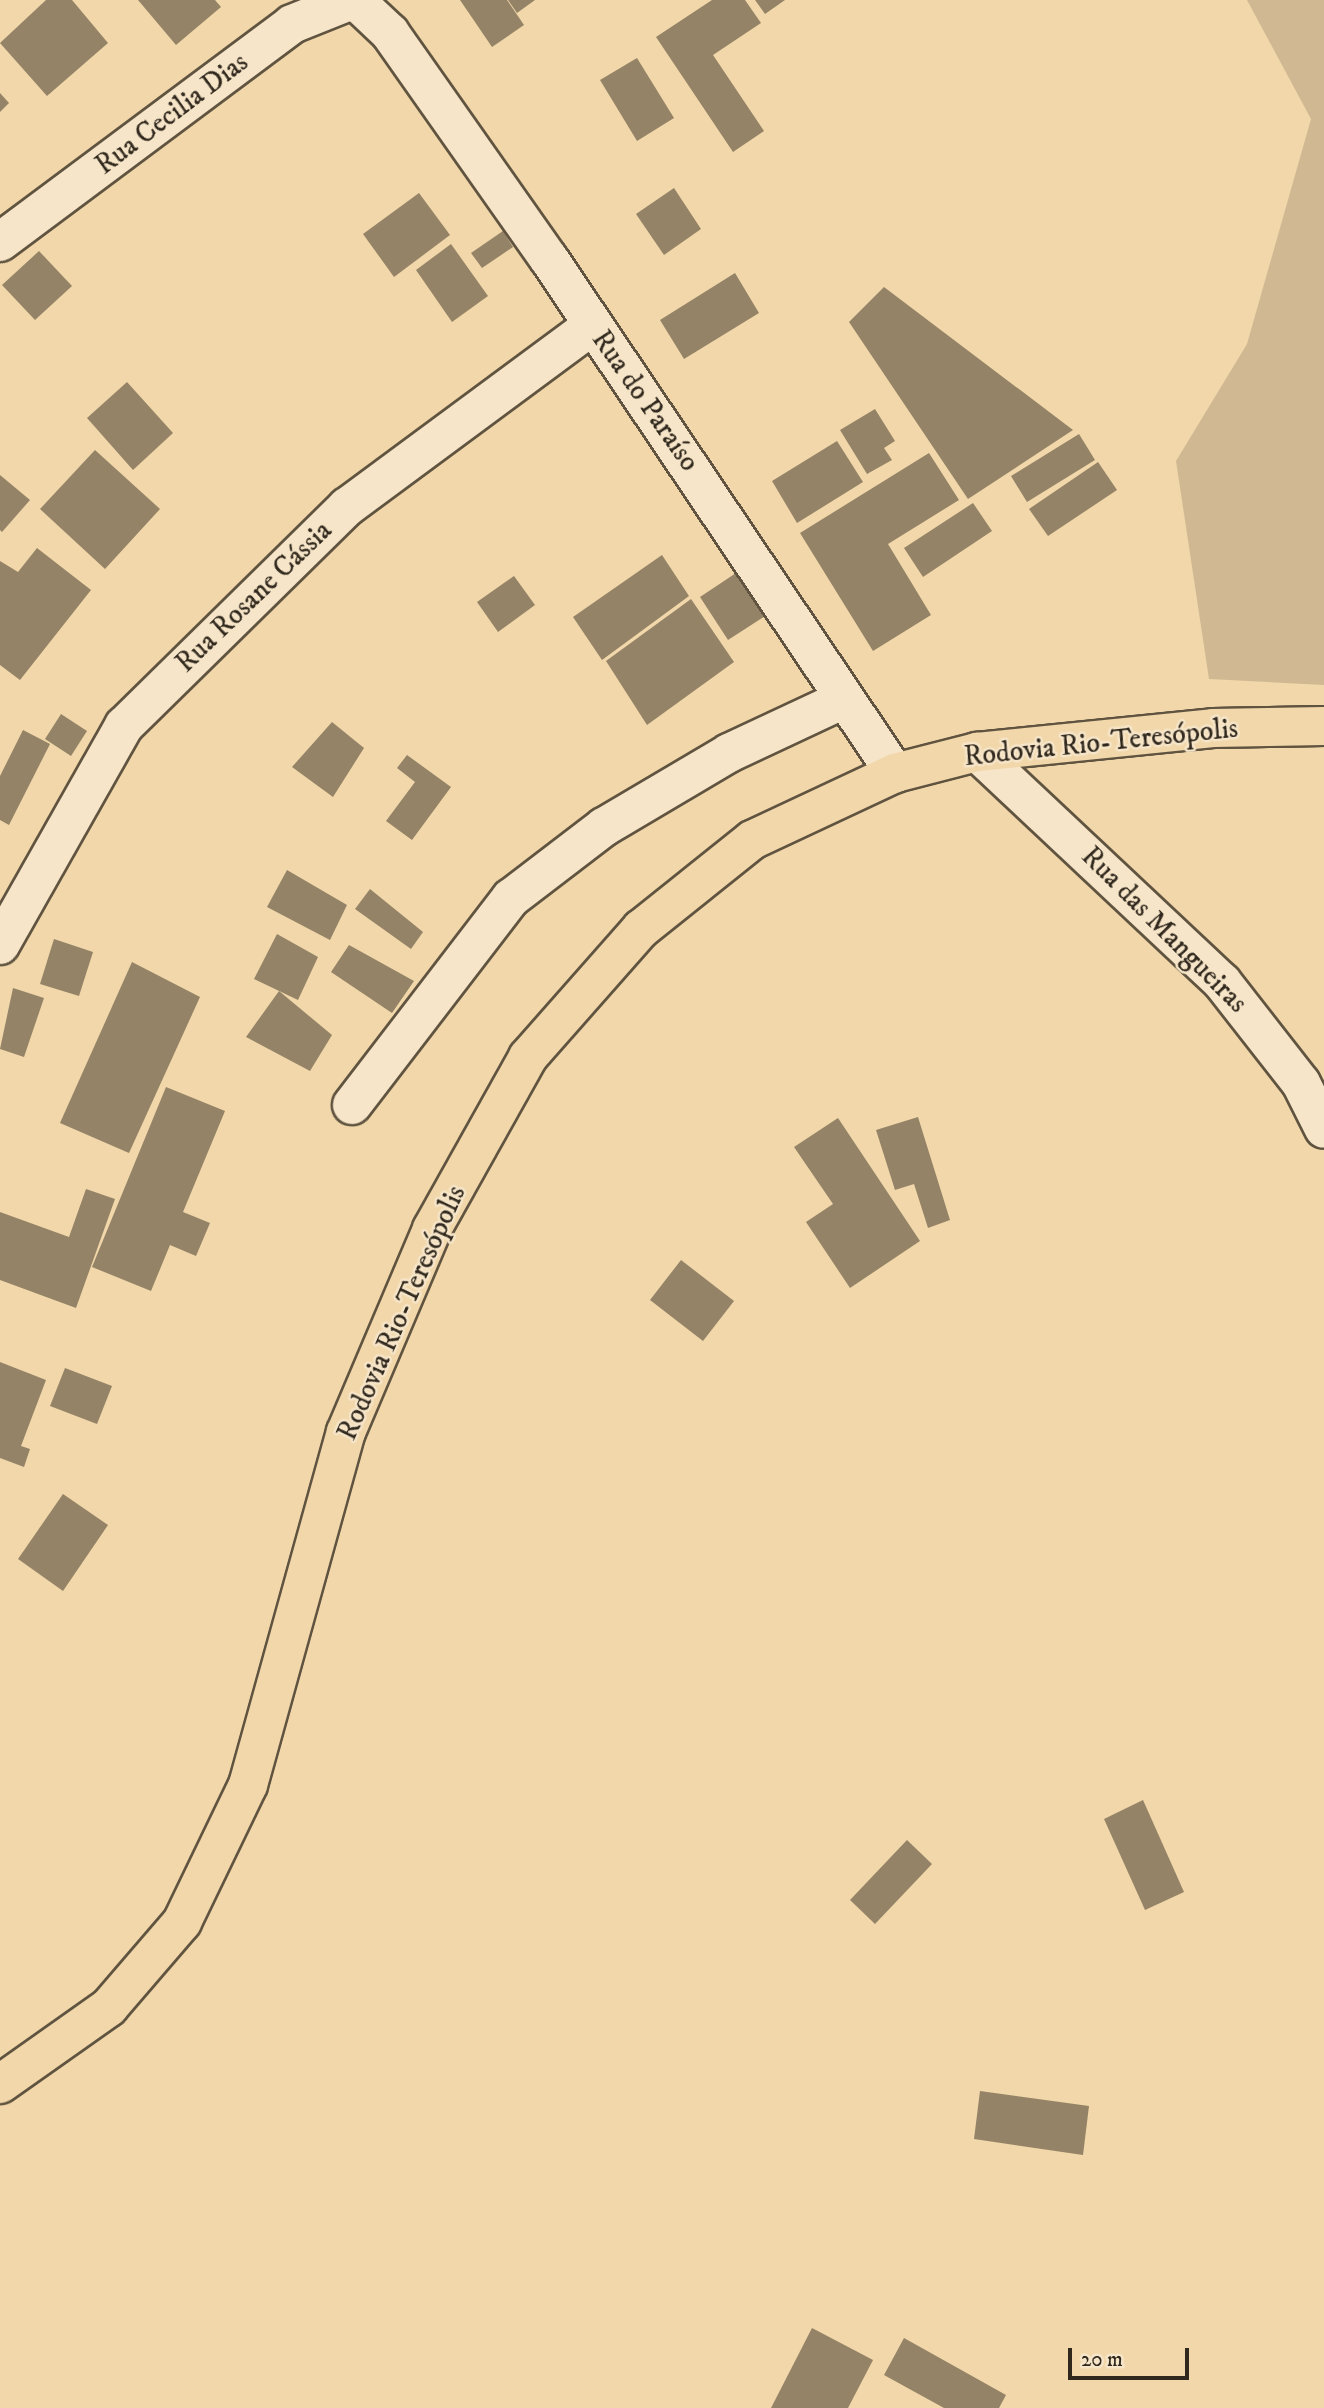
<!DOCTYPE html>
<meta charset="utf-8">
<style>
body{margin:0}
#map{position:relative;width:1324px;height:2408px;overflow:hidden;background:#f1d7aa;font-family:"IM FELL DW Pica",serif}
div>[style]{position:absolute}
[style*='--x']{left:calc(var(--x)*1px);top:calc(var(--y)*1px);width:calc(var(--w)*1px);rotate:calc(var(--a)*1deg)}
.green>*{inset:0;background:#d0b992}
.building>*{inset:0;background:#948366}
.roads{filter:drop-shadow(2px 0 #605440) drop-shadow(-2px 0 #605440) drop-shadow(0 2px #605440) drop-shadow(0 -2px #605440)}
.minor>*{height:38px;margin:-19px;padding:0 19px;transform-origin:19px;border-radius:19px;background:#f6e5c8}
.highway>*{height:38px;margin:-19px;padding:0 19px;transform-origin:19px;border-radius:19px;background:#f1d7aa}
span{translate:-50% -50%;white-space:nowrap;text-align:center;line-height:1.15;-webkit-text-stroke:5px #f6e5c8;paint-order:stroke}
.street-label{font-size:28px;color:#30281d}
.scale{position:absolute;left:1068px;top:2348px;width:121px;height:32px;box-sizing:border-box;border:4px solid #30281d;border-top:0;padding-left:9px;font-size:21px;line-height:24px;white-space:nowrap;color:#30281d;-webkit-text-stroke:5px #f6e5c8;paint-order:stroke}
</style>
<div id="map">
<div class="green">
<div style="clip-path:polygon(1247px 0,1324px 0,1324px 685px,1209px 679px,1176px 461px,1247px 344px,1311px 119px)"></div>
</div>
<div class="building">
<div style="clip-path:polygon(46px 0,72px 0,108px 43px,47px 96px,0 43px)"></div>
<div style="clip-path:polygon(138px 0,215px 0,221px 7px,176px 45px)"></div>
<div style="clip-path:polygon(460px 0,507px 0,524px 25px,492px 47px)"></div>
<div style="clip-path:polygon(508px 0,535px 0,517px 13px)"></div>
<div style="clip-path:polygon(712px 0,745px 0,761px 23px,713px 55px,764px 131px,733px 152px,656px 37px)"></div>
<div style="clip-path:polygon(755px 0,785px 0,765px 14px)"></div>
<div style="clip-path:polygon(637px 58px,674px 118px,637px 141px,600px 80px)"></div>
<div style="clip-path:polygon(0 93px,9px 103px,0 112px)"></div>
<div style="clip-path:polygon(674px 188px,701px 229px,664px 255px,636px 214px)"></div>
<div style="clip-path:polygon(419px 193px,450px 235px,394px 277px,363px 234px)"></div>
<div style="clip-path:polygon(503px 231px,513px 247px,482px 268px,471px 253px)"></div>
<div style="clip-path:polygon(451px 244px,488px 296px,452px 322px,416px 270px)"></div>
<div style="clip-path:polygon(39px 251px,72px 286px,35px 320px,2px 285px)"></div>
<div style="clip-path:polygon(735px 273px,759px 313px,684px 359px,660px 320px)"></div>
<div style="clip-path:polygon(884px 287px,1073px 430px,968px 499px,849px 322px)"></div>
<div style="clip-path:polygon(127px 382px,173px 433px,133px 470px,87px 418px)"></div>
<div style="clip-path:polygon(875px 409px,895px 441px,884px 448px,892px 460px,867px 474px,840px 430px)"></div>
<div style="clip-path:polygon(1079px 434px,1095px 460px,1027px 502px,1011px 476px)"></div>
<div style="clip-path:polygon(837px 441px,863px 482px,797px 523px,772px 481px)"></div>
<div style="clip-path:polygon(95px 450px,160px 509px,105px 569px,40px 509px)"></div>
<div style="clip-path:polygon(929px 453px,959px 500px,888px 544px,931px 615px,873px 651px,800px 533px)"></div>
<div style="clip-path:polygon(1098px 462px,1117px 490px,1048px 536px,1029px 509px)"></div>
<div style="clip-path:polygon(0 475px,30px 500px,2px 532px,0 530px)"></div>
<div style="clip-path:polygon(973px 503px,992px 531px,923px 577px,904px 548px)"></div>
<div style="clip-path:polygon(37px 548px,91px 590px,20px 680px,0 665px,0 561px,18px 572px)"></div>
<div style="clip-path:polygon(662px 555px,689px 596px,602px 660px,573px 617px)"></div>
<div style="clip-path:polygon(748px 565px,776px 609px,728px 640px,700px 597px)"></div>
<div style="clip-path:polygon(514px 576px,535px 605px,498px 632px,477px 602px)"></div>
<div style="clip-path:polygon(691px 599px,734px 662px,647px 725px,606px 661px)"></div>
<div style="clip-path:polygon(61px 714px,87px 731px,71px 756px,45px 739px)"></div>
<div style="clip-path:polygon(332px 722px,364px 748px,333px 797px,292px 767px)"></div>
<div style="clip-path:polygon(23px 730px,50px 744px,9px 825px,0 820px,0 776px)"></div>
<div style="clip-path:polygon(407px 755px,451px 787px,412px 840px,386px 821px,415px 782px,397px 768px)"></div>
<div style="clip-path:polygon(287px 870px,347px 905px,330px 940px,267px 907px)"></div>
<div style="clip-path:polygon(370px 889px,423px 932px,411px 949px,355px 909px)"></div>
<div style="clip-path:polygon(277px 934px,318px 957px,298px 1000px,254px 979px)"></div>
<div style="clip-path:polygon(54px 939px,93px 952px,79px 996px,40px 984px)"></div>
<div style="clip-path:polygon(349px 945px,414px 981px,392px 1013px,331px 972px)"></div>
<div style="clip-path:polygon(132px 962px,200px 997px,129px 1153px,60px 1123px)"></div>
<div style="clip-path:polygon(13px 988px,44px 998px,24px 1057px,0 1049px)"></div>
<div style="clip-path:polygon(279px 991px,332px 1035px,310px 1071px,246px 1037px)"></div>
<div style="clip-path:polygon(166px 1087px,225px 1111px,183px 1212px,210px 1223px,196px 1256px,170px 1245px,151px 1291px,92px 1267px)"></div>
<div style="clip-path:polygon(918px 1117px,950px 1220px,928px 1228px,914px 1184px,895px 1190px,876px 1130px)"></div>
<div style="clip-path:polygon(838px 1118px,920px 1241px,850px 1288px,806px 1222px,833px 1204px,794px 1147px)"></div>
<div style="clip-path:polygon(86px 1189px,115px 1199px,76px 1308px,0 1280px,0 1212px,69px 1237px)"></div>
<div style="clip-path:polygon(681px 1260px,734px 1301px,703px 1341px,650px 1300px)"></div>
<div style="clip-path:polygon(0 1362px,46px 1380px,21px 1446px,30px 1449px,24px 1467px,0 1458px)"></div>
<div style="clip-path:polygon(65px 1368px,112px 1386px,97px 1424px,50px 1406px)"></div>
<div style="clip-path:polygon(63px 1494px,108px 1525px,63px 1591px,18px 1559px)"></div>
<div style="clip-path:polygon(1143px 1800px,1184px 1892px,1145px 1910px,1104px 1819px)"></div>
<div style="clip-path:polygon(907px 1840px,932px 1864px,875px 1924px,850px 1900px)"></div>
<div style="clip-path:polygon(980px 2091px,1089px 2106px,1083px 2155px,974px 2139px)"></div>
<div style="clip-path:polygon(812px 2328px,873px 2360px,848px 2408px,771px 2408px)"></div>
<div style="clip-path:polygon(904px 2338px,1006px 2395px,999px 2408px,944px 2408px,884px 2375px)"></div>
</div>
<div class="roads">
<div class="minor">
<div style="--x:355;--y:0;--w:48;--a:43.3"></div>
<div style="--x:390;--y:33;--w:276;--a:54.9"></div>
<div style="--x:549;--y:259;--w:620;--a:56.05"></div>
<div style="--x:0;--y:242;--w:364;--a:-36.7"></div>
<div style="--x:292;--y:24;--w:65;--a:-21.8"></div>
<div style="--x:977;--y:752;--w:336;--a:43.2"></div>
<div style="--x:1222;--y:982;--w:128;--a:52"></div>
<div style="--x:1301;--y:1083;--w:51;--a:63.4"></div>
<div style="--x:0;--y:945;--w:252;--a:-60.5"></div>
<div style="--x:124;--y:726;--w:313;--a:-44.5"></div>
<div style="--x:347;--y:507;--w:306;--a:-36.5"></div>
<div style="--x:352;--y:1105;--w:261;--a:-52.5"></div>
<div style="--x:511;--y:898;--w:117;--a:-37.4"></div>
<div style="--x:604;--y:827;--w:145;--a:-30.6"></div>
<div style="--x:729;--y:753;--w:125;--a:-25.1"></div>
</div>
<div class="highway">
<div style="--x:0;--y:2084;--w:133;--a:-35.2"></div>
<div style="--x:109;--y:2007;--w:112;--a:-49.3"></div>
<div style="--x:182;--y:1922;--w:152;--a:-64.3"></div>
<div style="--x:248;--y:1785;--w:366;--a:-74.5"></div>
<div style="--x:346;--y:1432;--w:220;--a:-67"></div>
<div style="--x:432;--y:1229;--w:197;--a:-60.8"></div>
<div style="--x:528;--y:1057;--w:171;--a:-48.6"></div>
<div style="--x:641;--y:929;--w:142;--a:-38.7"></div>
<div style="--x:752;--y:840;--w:158;--a:-25.1"></div>
<div style="--x:895;--y:773;--w:85;--a:-14.4"></div>
<div style="--x:977;--y:752;--w:237;--a:-5.8"></div>
<div style="--x:1213;--y:728;--w:111;--a:-1"></div>
</div>
</div>
<div class="street-label">
<span style="left:172px;top:114px;rotate:-37deg">Rua Cecilia Dias</span>
<span style="left:645px;top:401px;rotate:55deg">Rua do Paraíso</span>
<span style="left:254px;top:597px;rotate:-44deg">Rua Rosane Cássia</span>
<span style="left:1101px;top:743px;rotate:-6deg">Rodovia Rio-Teresópolis</span>
<span style="left:1164px;top:930px;rotate:45deg">Rua das Mangueiras</span>
<span style="left:402px;top:1313px;rotate:-66deg">Rodovia Rio-Teresópolis</span>
</div>
<div class="scale">20 m</div>
</div>
